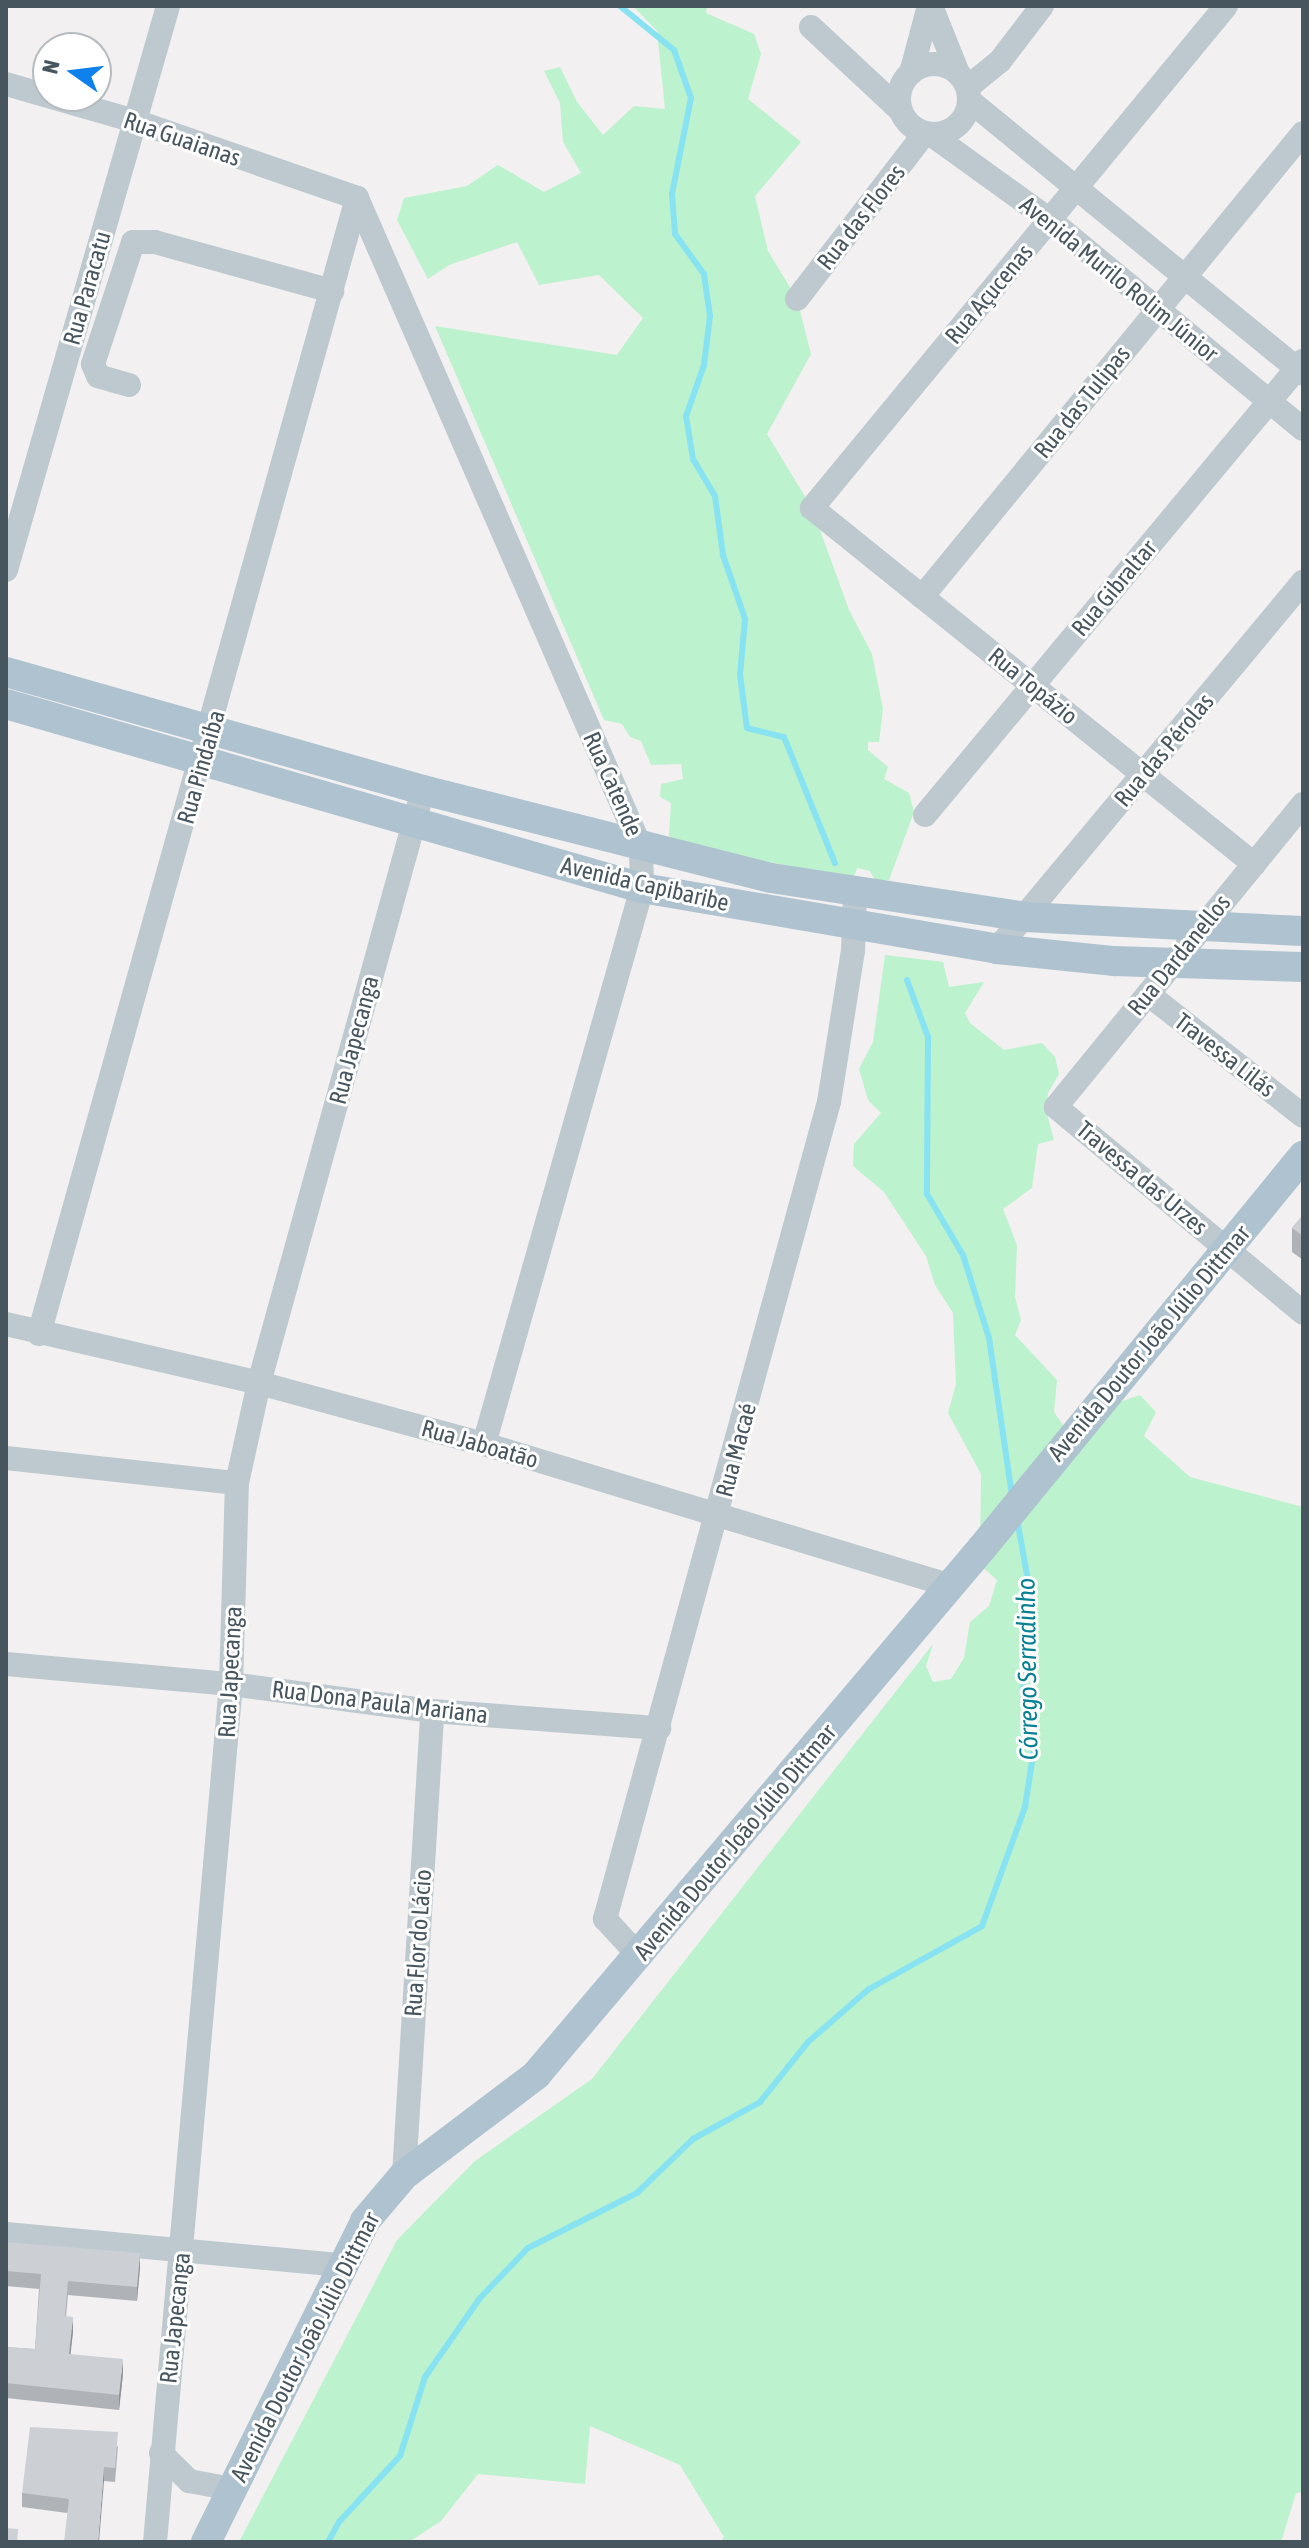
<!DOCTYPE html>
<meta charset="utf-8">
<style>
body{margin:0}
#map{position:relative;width:1309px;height:2548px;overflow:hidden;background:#f2f0f0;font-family:"Asap Condensed",sans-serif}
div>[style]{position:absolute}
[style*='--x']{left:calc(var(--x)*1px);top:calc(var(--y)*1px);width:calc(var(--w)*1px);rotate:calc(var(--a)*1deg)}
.green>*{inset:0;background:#bcf2cd}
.stream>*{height:6px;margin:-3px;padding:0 3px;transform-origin:3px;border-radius:3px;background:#87e3f1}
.minor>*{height:24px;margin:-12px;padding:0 12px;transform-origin:12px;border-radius:12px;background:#bdc9cf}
.minor>.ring{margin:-12px;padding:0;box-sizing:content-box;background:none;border:24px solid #bdc9cf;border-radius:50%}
.major>*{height:30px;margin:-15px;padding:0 15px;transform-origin:15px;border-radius:15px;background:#aec2d0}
.wall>*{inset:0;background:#afb3b7}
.shaded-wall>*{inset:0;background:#8f9295}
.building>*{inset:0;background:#ccd0d5}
span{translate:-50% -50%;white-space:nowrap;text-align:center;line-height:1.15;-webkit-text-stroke:6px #fff;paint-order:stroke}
.street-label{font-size:24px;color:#47555e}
.water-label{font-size:26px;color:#078193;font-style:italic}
.frame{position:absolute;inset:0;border:8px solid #47555e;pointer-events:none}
.north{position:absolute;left:32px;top:32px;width:80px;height:80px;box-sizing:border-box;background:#fff;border:2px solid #b5bbbf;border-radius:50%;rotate:284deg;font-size:22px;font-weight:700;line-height:32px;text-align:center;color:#47555e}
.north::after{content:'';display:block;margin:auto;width:28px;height:36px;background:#0f81ed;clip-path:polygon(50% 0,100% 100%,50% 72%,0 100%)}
</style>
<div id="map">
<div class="green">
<div style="clip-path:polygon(633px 6px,707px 6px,706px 13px,754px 34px,761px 54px,748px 99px,801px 142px,755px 196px,768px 251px,797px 299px,811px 354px,767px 434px,812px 508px,849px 610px,872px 654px,883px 709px,879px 742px,868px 742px,868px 750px,888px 767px,884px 779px,909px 793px,914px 812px,889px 880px,877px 883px,870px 871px,857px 868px,854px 876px,836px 876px,675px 843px,669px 835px,671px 803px,660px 797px,661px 784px,683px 779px,681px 764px,651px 765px,641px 741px,630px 737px,622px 724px,604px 720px,435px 326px,617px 355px,643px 318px,599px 275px,539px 285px,517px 242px,449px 265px,428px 279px,397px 220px,404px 198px,467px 186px,498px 165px,544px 192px,581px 173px,563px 142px,560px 103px,544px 71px,560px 67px,577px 102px,603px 135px,634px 106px,665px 109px,657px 31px)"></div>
<div style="clip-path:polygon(885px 955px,943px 962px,949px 987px,984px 982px,965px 1013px,970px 1023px,1004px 1050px,1042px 1043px,1055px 1057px,1059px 1074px,1048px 1093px,1046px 1110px,1054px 1140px,1038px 1144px,1032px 1188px,1003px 1209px,1017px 1245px,1015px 1297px,1021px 1320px,1015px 1335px,1057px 1380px,1054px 1412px,1072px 1438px,1114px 1404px,1140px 1395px,1156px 1412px,1144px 1436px,1190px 1477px,1303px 1507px,1303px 2492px,1296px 2493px,1281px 2542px,721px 2542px,724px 2537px,680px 2465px,590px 2426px,585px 2484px,478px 2474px,441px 2521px,409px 2542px,239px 2542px,397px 2240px,475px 2161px,592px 2079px,933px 1644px,926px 1666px,933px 1682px,951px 1679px,964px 1658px,970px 1622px,989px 1606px,997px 1580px,980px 1565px,981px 1474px,948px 1413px,956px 1384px,953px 1313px,935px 1285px,926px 1256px,884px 1192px,853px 1166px,854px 1144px,881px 1113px,868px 1100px,859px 1069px,873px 1042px)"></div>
</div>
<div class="stream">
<div style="--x:620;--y:6;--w:70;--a:39.2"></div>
<div style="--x:674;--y:50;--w:51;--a:70.5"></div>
<div style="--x:691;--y:98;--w:98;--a:101.2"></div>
<div style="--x:672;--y:194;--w:40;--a:85.7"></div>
<div style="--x:675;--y:234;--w:49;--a:54.1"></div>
<div style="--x:704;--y:274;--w:42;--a:81.9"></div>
<div style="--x:710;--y:316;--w:49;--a:97"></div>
<div style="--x:704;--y:365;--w:54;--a:109.4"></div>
<div style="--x:686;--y:416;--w:44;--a:80.8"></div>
<div style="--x:693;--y:459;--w:43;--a:59.3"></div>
<div style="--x:715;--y:496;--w:60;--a:82.3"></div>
<div style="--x:723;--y:555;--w:68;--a:71"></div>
<div style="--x:745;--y:619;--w:56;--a:95.1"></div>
<div style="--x:740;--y:675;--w:53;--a:82.5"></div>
<div style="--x:747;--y:728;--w:38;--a:14"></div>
<div style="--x:784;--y:737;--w:136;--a:68"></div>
<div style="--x:907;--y:980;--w:61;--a:69.8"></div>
<div style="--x:928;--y:1037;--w:157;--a:90.4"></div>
<div style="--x:927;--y:1194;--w:71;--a:59.5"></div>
<div style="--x:963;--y:1255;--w:87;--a:72.6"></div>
<div style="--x:989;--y:1338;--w:160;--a:81.7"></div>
<div style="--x:328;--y:2542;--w:23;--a:-61"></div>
<div style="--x:339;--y:2522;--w:90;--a:-47.3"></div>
<div style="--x:400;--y:2456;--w:83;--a:-72.4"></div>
<div style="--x:425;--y:2377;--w:96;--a:-55.2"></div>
<div style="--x:480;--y:2298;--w:69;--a:-46.2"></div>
<div style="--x:528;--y:2248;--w:122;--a:-26.8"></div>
<div style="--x:637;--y:2193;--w:78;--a:-44"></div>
<div style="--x:693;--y:2139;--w:77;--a:-28.9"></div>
<div style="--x:760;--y:2102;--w:77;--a:-51.3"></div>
<div style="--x:808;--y:2042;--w:81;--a:-41"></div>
<div style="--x:869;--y:1989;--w:129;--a:-29.1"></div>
<div style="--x:982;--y:1926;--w:127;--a:-70.1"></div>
<div style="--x:1025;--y:1807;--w:59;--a:-81.2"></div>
<div style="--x:1034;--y:1749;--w:61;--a:-100.4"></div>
<div style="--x:1023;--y:1689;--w:92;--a:-85"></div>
<div style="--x:1031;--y:1597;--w:79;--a:-100.2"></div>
</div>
<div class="minor">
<div style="--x:931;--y:6;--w:72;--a:68.1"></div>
<div style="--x:1226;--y:6;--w:651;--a:129.51"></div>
<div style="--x:812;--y:508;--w:568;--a:38.85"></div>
<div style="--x:811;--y:27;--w:123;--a:43"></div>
<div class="ring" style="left:899px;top:64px;width:46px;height:46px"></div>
<div style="--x:911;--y:73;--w:69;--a:-75"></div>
<div style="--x:6;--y:84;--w:134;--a:16"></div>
<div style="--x:135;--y:121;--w:235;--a:19.1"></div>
<div style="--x:968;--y:87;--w:41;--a:-39.1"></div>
<div style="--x:1000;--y:61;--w:69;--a:-52.6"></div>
<div style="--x:970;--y:101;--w:431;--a:39.3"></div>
<div style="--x:932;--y:135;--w:145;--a:35.8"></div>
<div style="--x:1050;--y:220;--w:328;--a:39.6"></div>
<div style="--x:357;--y:198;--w:709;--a:66.4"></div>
<div style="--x:641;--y:848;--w:40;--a:88.6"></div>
<div style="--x:642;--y:888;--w:578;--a:105.86"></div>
<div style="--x:797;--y:299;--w:208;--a:-52.4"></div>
<div style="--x:129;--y:385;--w:32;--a:-164"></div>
<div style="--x:98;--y:376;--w:13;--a:-113"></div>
<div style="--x:93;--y:364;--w:128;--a:-71.8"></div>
<div style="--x:133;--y:242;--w:22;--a:0"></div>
<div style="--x:155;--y:242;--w:184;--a:15.5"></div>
<div style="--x:6;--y:570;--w:587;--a:-73.97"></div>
<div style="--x:922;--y:597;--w:600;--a:-50.61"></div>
<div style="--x:1303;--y:804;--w:391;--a:129.2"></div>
<div style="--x:1056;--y:1107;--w:322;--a:39.8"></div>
<div style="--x:925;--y:815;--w:591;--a:-50.22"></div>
<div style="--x:997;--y:949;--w:478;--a:-50.2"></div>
<div style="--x:1148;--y:994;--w:197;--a:38.2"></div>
<div style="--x:6;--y:1324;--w:260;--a:13.1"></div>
<div style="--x:259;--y:1383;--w:233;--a:15.2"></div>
<div style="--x:484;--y:1444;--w:485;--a:16.9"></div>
<div style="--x:39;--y:1334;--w:1180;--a:-74.36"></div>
<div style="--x:6;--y:1458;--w:232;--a:6.2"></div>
<div style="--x:6;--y:1664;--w:226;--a:5.1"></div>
<div style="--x:231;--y:1684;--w:203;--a:7.7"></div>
<div style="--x:432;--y:1711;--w:228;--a:4.3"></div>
<div style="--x:640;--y:1957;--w:52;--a:-132.6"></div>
<div style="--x:605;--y:1919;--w:847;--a:-74.67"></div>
<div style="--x:829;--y:1102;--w:153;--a:-81"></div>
<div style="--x:853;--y:951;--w:56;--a:-88"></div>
<div style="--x:404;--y:2175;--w:465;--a:-86.5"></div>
<div style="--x:6;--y:2234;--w:337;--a:5.3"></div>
<div style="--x:161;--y:2453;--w:40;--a:45"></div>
<div style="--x:189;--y:2481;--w:44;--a:10.5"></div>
<div style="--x:155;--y:2542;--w:861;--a:-84.94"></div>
<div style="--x:231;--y:1684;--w:201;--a:-88.3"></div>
<div style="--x:237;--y:1483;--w:102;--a:-77.6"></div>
<div style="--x:259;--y:1383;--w:615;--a:-74.54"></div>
</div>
<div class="major">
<div style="--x:6;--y:672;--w:433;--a:15.8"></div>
<div style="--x:423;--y:790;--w:359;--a:14.2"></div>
<div style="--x:771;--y:878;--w:257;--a:8.7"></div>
<div style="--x:1025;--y:917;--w:278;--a:2.9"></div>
<div style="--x:6;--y:704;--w:662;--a:16.14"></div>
<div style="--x:642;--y:888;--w:360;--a:9.7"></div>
<div style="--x:997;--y:949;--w:118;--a:5.9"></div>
<div style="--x:1114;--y:961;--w:189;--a:1.8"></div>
<div style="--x:206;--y:2542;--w:358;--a:-63.6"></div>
<div style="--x:365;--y:2221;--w:60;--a:-49.7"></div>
<div style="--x:404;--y:2175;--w:166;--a:-37.1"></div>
<div style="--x:536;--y:2075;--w:690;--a:-49.76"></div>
<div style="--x:982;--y:1548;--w:507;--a:-50.69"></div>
</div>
<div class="wall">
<div style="clip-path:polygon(1303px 1215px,1303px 1260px,1292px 1252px,1292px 1228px)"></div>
<div style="clip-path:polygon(6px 2242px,140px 2267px,137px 2301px,68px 2295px,66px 2317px,73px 2332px,70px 2354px,123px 2374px,119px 2410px,6px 2398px,6px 2347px,35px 2349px,39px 2289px,6px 2286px)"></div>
<div style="clip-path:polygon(118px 2446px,115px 2482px,104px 2481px,67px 2513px,22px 2507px,22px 2493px)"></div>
</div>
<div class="shaded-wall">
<div style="clip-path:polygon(140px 2253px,140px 2267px,137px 2301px,137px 2287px)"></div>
<div style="clip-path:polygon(73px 2317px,73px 2332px,69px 2368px,69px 2354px)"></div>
<div style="clip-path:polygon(123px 2359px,123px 2374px,119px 2410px,119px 2395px)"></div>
<div style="clip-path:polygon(104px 2467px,104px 2481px,99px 2542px,98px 2542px)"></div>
</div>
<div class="building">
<div style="clip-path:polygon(1303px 1215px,1303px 1236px,1292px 1228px)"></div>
<div style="clip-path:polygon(6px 2242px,140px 2253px,137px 2287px,68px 2281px,65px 2316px,73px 2317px,69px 2354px,123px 2359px,119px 2395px,6px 2383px,6px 2347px,35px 2349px,41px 2274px,6px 2271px)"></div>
<div style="clip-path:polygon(30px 2427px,118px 2432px,115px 2468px,104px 2467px,98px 2542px,64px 2542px,69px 2499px,22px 2493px)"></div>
<div style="clip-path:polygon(6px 2528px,18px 2529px,17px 2542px,6px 2542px)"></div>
</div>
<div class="street-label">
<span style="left:182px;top:139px;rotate:19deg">Rua Guaianas</span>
<span style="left:861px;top:217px;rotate:-52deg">Rua das Flores</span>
<span style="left:1119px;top:279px;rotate:39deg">Avenida Murilo Rolim Júnior</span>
<span style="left:87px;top:288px;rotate:-74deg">Rua Paracatu</span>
<span style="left:989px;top:294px;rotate:-50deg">Rua Açucenas</span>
<span style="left:1082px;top:402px;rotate:-51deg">Rua das Tulipas</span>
<span style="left:1114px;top:588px;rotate:-50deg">Rua Gibraltar</span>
<span style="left:1033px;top:686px;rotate:39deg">Rua Topázio</span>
<span style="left:1164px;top:750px;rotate:-50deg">Rua das Pérolas</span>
<span style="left:201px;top:767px;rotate:-74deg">Rua Pindaíba</span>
<span style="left:613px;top:784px;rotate:66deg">Rua Catende</span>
<span style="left:645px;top:884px;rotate:13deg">Avenida Capibaribe</span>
<span style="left:1179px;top:955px;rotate:-51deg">Rua Dardanellos</span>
<span style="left:354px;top:1040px;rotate:-75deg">Rua Japecanga</span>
<span style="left:1225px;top:1055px;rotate:38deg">Travessa Lilás</span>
<span style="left:1142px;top:1178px;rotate:40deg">Travessa das Urzes</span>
<span style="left:1149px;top:1343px;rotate:-50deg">Avenida Doutor João Júlio Dittmar</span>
<span style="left:480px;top:1444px;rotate:16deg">Rua Jaboatão</span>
<span style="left:736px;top:1450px;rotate:-75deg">Rua Macaé</span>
<span style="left:230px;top:1672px;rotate:-87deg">Rua Japecanga</span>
<span style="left:380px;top:1702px;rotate:7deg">Rua Dona Paula Mariana</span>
<span style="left:735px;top:1842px;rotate:-50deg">Avenida Doutor João Júlio Dittmar</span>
<span style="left:418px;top:1943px;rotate:-86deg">Rua Flor do Lácio</span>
<span style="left:175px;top:2318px;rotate:-84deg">Rua Japecanga</span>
<span style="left:305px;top:2347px;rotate:-63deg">Avenida Doutor João Júlio Dittmar</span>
</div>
<div class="water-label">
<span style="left:1028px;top:1669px;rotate:-91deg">Córrego Serradinho</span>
</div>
<div class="frame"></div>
<div class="north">N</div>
</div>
